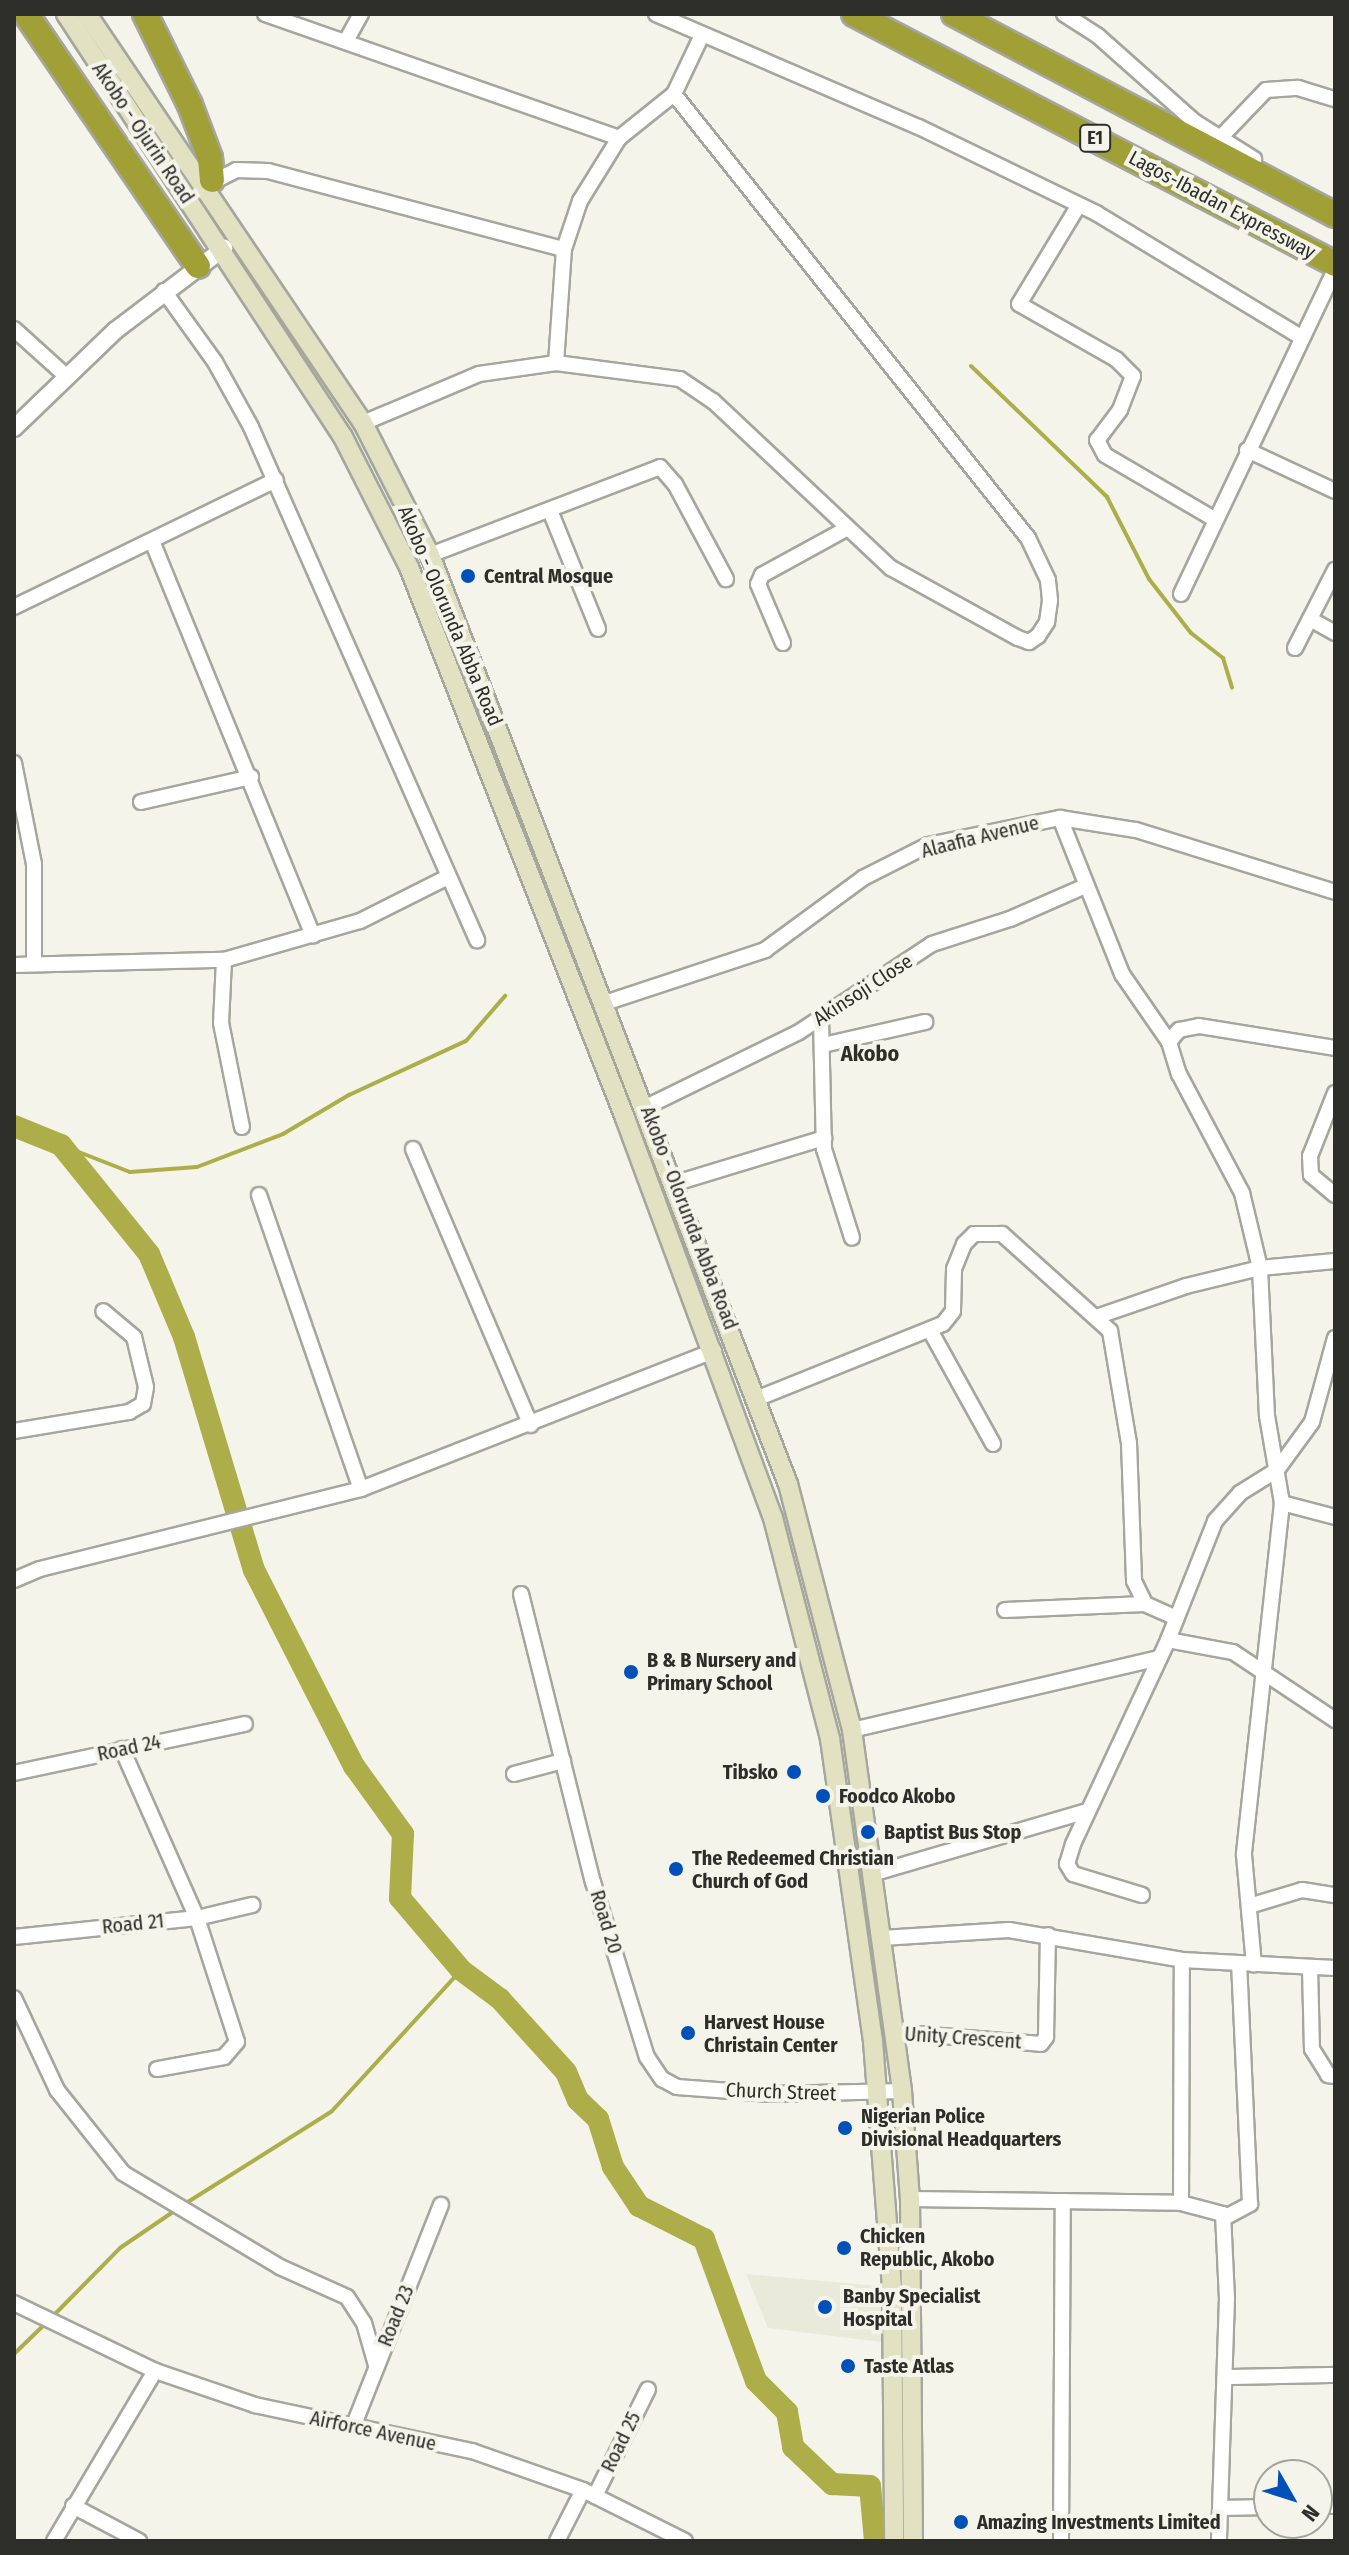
<!DOCTYPE html>
<style>
body{margin:0}
#map{position:relative;width:1349px;height:2555px;overflow:hidden;background:#f4f4eb;font-family:"Fira Sans Condensed",sans-serif}
div>[style]{position:absolute}
[style*='--x']{left:calc(var(--x)*1px);top:calc(var(--y)*1px);width:calc(var(--w)*1px);rotate:calc(var(--a)*1deg)}
.built>*{inset:0;background:#e9ead9}
.stream>*{height:4px;margin:-2px;padding:0 2px;transform-origin:2px;border-radius:2px;background:#adad49}
.river>*{height:22px;margin:-11px;padding:0 11px;transform-origin:11px;border-radius:11px;background:#adad49}
.roads{filter:drop-shadow(2px 0 #a5a69d) drop-shadow(-2px 0 #a5a69d) drop-shadow(0 2px #a5a69d) drop-shadow(0 -2px #a5a69d)}
.minor>*{height:14px;margin:-7px;padding:0 7px;transform-origin:7px;border-radius:7px;background:#fff}
.tertiary>*{height:16px;margin:-8px;padding:0 8px;transform-origin:8px;border-radius:8px;background:#fff}
.secondary>*{height:18px;margin:-9px;padding:0 9px;transform-origin:9px;border-radius:9px;background:#e2e2c3}
.motorway>*{height:24px;margin:-12px;padding:0 12px;transform-origin:12px;border-radius:12px;background:#a0a037}
.dots>*{width:22px;height:22px;translate:-50% -50%;box-sizing:border-box;border:4px solid #f4f4eb;border-radius:50%}
span{translate:-50% -50%;white-space:nowrap;text-align:center;line-height:1.15;-webkit-text-stroke:8px #f4f4eb;paint-order:stroke}
.shield-label span{padding:2px 6px;background:#f4f4eb;border:2px solid;border-radius:6px;-webkit-text-stroke-width:0}
.shield-label{font-size:18px;color:#2d2d2a;font-weight:700}
.street-label{font-size:20px;color:#2d2d2a}
.poi-label{font-size:20px;color:#2d2d2a;font-weight:700}
.left{translate:0 -50%;text-align:left}
.right{translate:-100% -50%;text-align:right}
.neighbourhood-label{font-size:22px;color:#2d2d2a;font-weight:700}
.frame{position:absolute;inset:0;border:16px solid #2d2d2a;pointer-events:none}
.north{position:absolute;left:1253px;top:2459px;width:80px;height:80px;box-sizing:border-box;background:#f4f4eb;border:2px solid #a4a49e;border-radius:50%;rotate:129deg;font-size:22px;font-weight:700;line-height:32px;text-align:center;color:#2d2d2a}
.north::after{content:'';display:block;margin:auto;width:28px;height:36px;background:#0050b9;clip-path:polygon(50% 0,100% 100%,50% 72%,0 100%)}
</style>
<div id="map">
<div class="built">
<div style="clip-path:polygon(746px 2274px,890px 2287px,890px 2343px,768px 2328px)"></div>
</div>
<div class="stream">
<div style="--x:971;--y:366;--w:189;--a:43.9"></div>
<div style="--x:1107;--y:497;--w:92;--a:62.9"></div>
<div style="--x:1149;--y:579;--w:68;--a:52.1"></div>
<div style="--x:1191;--y:633;--w:41;--a:38"></div>
<div style="--x:1223;--y:658;--w:31;--a:73"></div>
<div style="--x:61;--y:1145;--w:74;--a:21.4"></div>
<div style="--x:130;--y:1172;--w:67;--a:-4.3"></div>
<div style="--x:197;--y:1167;--w:92;--a:-21"></div>
<div style="--x:283;--y:1134;--w:77;--a:-30.6"></div>
<div style="--x:349;--y:1095;--w:129;--a:-24.8"></div>
<div style="--x:466;--y:1041;--w:60;--a:-49.1"></div>
<div style="--x:183;--y:2205;--w:176;--a:-32.2"></div>
<div style="--x:332;--y:2111;--w:191;--a:-47.5"></div>
<div style="--x:53;--y:2316;--w:95;--a:-45.4"></div>
<div style="--x:120;--y:2248;--w:68;--a:-34.2"></div>
<div style="--x:14;--y:2354;--w:46;--a:-44.1"></div>
</div>
<div class="river">
<div style="--x:14;--y:1126;--w:51;--a:22"></div>
<div style="--x:61;--y:1145;--w:140;--a:51.1"></div>
<div style="--x:149;--y:1254;--w:90;--a:67.1"></div>
<div style="--x:184;--y:1337;--w:243;--a:73.3"></div>
<div style="--x:254;--y:1570;--w:220;--a:63"></div>
<div style="--x:354;--y:1766;--w:84;--a:54.2"></div>
<div style="--x:403;--y:1834;--w:64;--a:92.7"></div>
<div style="--x:400;--y:1898;--w:94;--a:49.7"></div>
<div style="--x:461;--y:1970;--w:49;--a:36.6"></div>
<div style="--x:500;--y:1999;--w:98;--a:47.9"></div>
<div style="--x:566;--y:2072;--w:30;--a:67"></div>
<div style="--x:578;--y:2100;--w:28;--a:44"></div>
<div style="--x:598;--y:2119;--w:50;--a:72.6"></div>
<div style="--x:613;--y:2167;--w:47;--a:56.3"></div>
<div style="--x:639;--y:2206;--w:73;--a:26.9"></div>
<div style="--x:704;--y:2239;--w:151;--a:69.9"></div>
<div style="--x:756;--y:2381;--w:44;--a:45"></div>
<div style="--x:787;--y:2412;--w:36;--a:80"></div>
<div style="--x:793;--y:2447;--w:54;--a:43.5"></div>
<div style="--x:832;--y:2484;--w:38;--a:3"></div>
<div style="--x:870;--y:2486;--w:55;--a:84.8"></div>
</div>
<div class="roads">
<div class="minor">
<div style="--x:265;--y:14;--w:375;--a:19.3"></div>
<div style="--x:656;--y:14;--w:286;--a:23.3"></div>
<div style="--x:919;--y:127;--w:197;--a:25.9"></div>
<div style="--x:1096;--y:213;--w:240;--a:31.2"></div>
<div style="--x:1064;--y:14;--w:40;--a:32.9"></div>
<div style="--x:1098;--y:36;--w:130;--a:41.6"></div>
<div style="--x:1195;--y:122;--w:70;--a:32.1"></div>
<div style="--x:346;--y:41;--w:31;--a:-61"></div>
<div style="--x:1220;--y:138;--w:66;--a:-46.2"></div>
<div style="--x:1266;--y:90;--w:32;--a:-4"></div>
<div style="--x:1298;--y:88;--w:39;--a:17"></div>
<div style="--x:211;--y:183;--w:28;--a:-27"></div>
<div style="--x:236;--y:170;--w:32;--a:2"></div>
<div style="--x:268;--y:171;--w:306;--a:14.8"></div>
<div style="--x:1077;--y:208;--w:112;--a:121.1"></div>
<div style="--x:1019;--y:304;--w:112;--a:29.6"></div>
<div style="--x:1116;--y:359;--w:24;--a:45"></div>
<div style="--x:1133;--y:376;--w:36;--a:111"></div>
<div style="--x:1120;--y:410;--w:38;--a:127"></div>
<div style="--x:1097;--y:440;--w:17;--a:62"></div>
<div style="--x:1105;--y:455;--w:126;--a:30.4"></div>
<div style="--x:164;--y:291;--w:87;--a:54.3"></div>
<div style="--x:215;--y:362;--w:74;--a:61"></div>
<div style="--x:251;--y:427;--w:561;--a:66.22"></div>
<div style="--x:14;--y:329;--w:70;--a:42.1"></div>
<div style="--x:556;--y:363;--w:114;--a:-86"></div>
<div style="--x:564;--y:249;--w:51;--a:-71.6"></div>
<div style="--x:580;--y:201;--w:74;--a:-58.2"></div>
<div style="--x:619;--y:138;--w:70;--a:-38.7"></div>
<div style="--x:674;--y:94;--w:65;--a:-64.6"></div>
<div style="--x:363;--y:423;--w:126;--a:-22.9"></div>
<div style="--x:479;--y:374;--w:78;--a:-8.1"></div>
<div style="--x:556;--y:363;--w:125;--a:7.4"></div>
<div style="--x:680;--y:379;--w:40;--a:34"></div>
<div style="--x:713;--y:401;--w:244;--a:43.2"></div>
<div style="--x:891;--y:568;--w:145;--a:28.9"></div>
<div style="--x:1018;--y:638;--w:12;--a:20"></div>
<div style="--x:1029;--y:642;--w:11;--a:-34"></div>
<div style="--x:1038;--y:636;--w:17;--a:-57"></div>
<div style="--x:1047;--y:622;--w:22;--a:-82"></div>
<div style="--x:1050;--y:600;--w:20;--a:-96"></div>
<div style="--x:1048;--y:580;--w:47;--a:-115.5"></div>
<div style="--x:1028;--y:538;--w:568;--a:-128.57"></div>
<div style="--x:1247;--y:450;--w:97;--a:25"></div>
<div style="--x:551;--y:513;--w:125;--a:67.9"></div>
<div style="--x:152;--y:541;--w:426;--a:67.8"></div>
<div style="--x:430;--y:555;--w:246;--a:-20.9"></div>
<div style="--x:660;--y:467;--w:23;--a:49"></div>
<div style="--x:675;--y:484;--w:108;--a:61.8"></div>
<div style="--x:1181;--y:594;--w:360;--a:-64.6"></div>
<div style="--x:14;--y:607;--w:291;--a:-25.9"></div>
<div style="--x:1310;--y:619;--w:29;--a:29"></div>
<div style="--x:783;--y:643;--w:64;--a:-113"></div>
<div style="--x:758;--y:584;--w:10;--a:-66"></div>
<div style="--x:762;--y:575;--w:96;--a:-28.7"></div>
<div style="--x:1295;--y:648;--w:88;--a:-62.9"></div>
<div style="--x:14;--y:763;--w:103;--a:78.8"></div>
<div style="--x:34;--y:864;--w:100;--a:90"></div>
<div style="--x:141;--y:802;--w:113;--a:-12.8"></div>
<div style="--x:1060;--y:818;--w:168;--a:68.3"></div>
<div style="--x:1122;--y:974;--w:83;--a:55.3"></div>
<div style="--x:1169;--y:1042;--w:34;--a:73"></div>
<div style="--x:1179;--y:1074;--w:135;--a:62.1"></div>
<div style="--x:1242;--y:1193;--w:77;--a:76.5"></div>
<div style="--x:1260;--y:1268;--w:148;--a:87.3"></div>
<div style="--x:1267;--y:1416;--w:88;--a:80.2"></div>
<div style="--x:1282;--y:1503;--w:354;--a:96.2"></div>
<div style="--x:1244;--y:1855;--w:110;--a:84.8"></div>
<div style="--x:224;--y:960;--w:63;--a:92.7"></div>
<div style="--x:221;--y:1023;--w:106;--a:78.6"></div>
<div style="--x:14;--y:965;--w:210;--a:-1.4"></div>
<div style="--x:224;--y:960;--w:141;--a:-16"></div>
<div style="--x:360;--y:921;--w:96;--a:-26.6"></div>
<div style="--x:605;--y:1003;--w:169;--a:-18.3"></div>
<div style="--x:765;--y:950;--w:122;--a:-36.3"></div>
<div style="--x:863;--y:878;--w:73;--a:-26.9"></div>
<div style="--x:928;--y:845;--w:135;--a:-11.6"></div>
<div style="--x:1060;--y:818;--w:77;--a:9"></div>
<div style="--x:1136;--y:830;--w:208;--a:17.3"></div>
<div style="--x:821;--y:1019;--w:130;--a:88.7"></div>
<div style="--x:824;--y:1149;--w:93;--a:72.5"></div>
<div style="--x:1169;--y:1042;--w:16;--a:-50"></div>
<div style="--x:1179;--y:1030;--w:20;--a:-11"></div>
<div style="--x:1199;--y:1026;--w:138;--a:9.2"></div>
<div style="--x:823;--y:1045;--w:105;--a:-12.7"></div>
<div style="--x:1335;--y:1093;--w:68;--a:111.6"></div>
<div style="--x:1310;--y:1156;--w:19;--a:87"></div>
<div style="--x:1311;--y:1175;--w:31;--a:40"></div>
<div style="--x:646;--y:1107;--w:170;--a:-26.1"></div>
<div style="--x:799;--y:1032;--w:159;--a:-33.5"></div>
<div style="--x:932;--y:944;--w:82;--a:-17.8"></div>
<div style="--x:1010;--y:919;--w:82;--a:-23.7"></div>
<div style="--x:413;--y:1149;--w:300;--a:66.9"></div>
<div style="--x:676;--y:1183;--w:155;--a:-16.9"></div>
<div style="--x:259;--y:1195;--w:311;--a:70.9"></div>
<div style="--x:1096;--y:1317;--w:95;--a:-19"></div>
<div style="--x:1186;--y:1286;--w:76;--a:-13.7"></div>
<div style="--x:1260;--y:1268;--w:75;--a:-5.3"></div>
<div style="--x:931;--y:1332;--w:128;--a:61"></div>
<div style="--x:756;--y:1399;--w:201;--a:-21.9"></div>
<div style="--x:943;--y:1324;--w:16;--a:-52"></div>
<div style="--x:953;--y:1311;--w:42;--a:-88.6"></div>
<div style="--x:954;--y:1269;--w:27;--a:-68"></div>
<div style="--x:964;--y:1244;--w:14;--a:-45"></div>
<div style="--x:974;--y:1234;--w:28;--a:0"></div>
<div style="--x:1002;--y:1234;--w:145;--a:41.9"></div>
<div style="--x:1110;--y:1331;--w:114;--a:80.4"></div>
<div style="--x:1129;--y:1443;--w:138;--a:87.9"></div>
<div style="--x:1134;--y:1581;--w:25;--a:64"></div>
<div style="--x:1145;--y:1604;--w:34;--a:24"></div>
<div style="--x:14;--y:1431;--w:117;--a:-9.4"></div>
<div style="--x:129;--y:1412;--w:16;--a:-30"></div>
<div style="--x:143;--y:1404;--w:17;--a:-80"></div>
<div style="--x:146;--y:1387;--w:51;--a:-103.5"></div>
<div style="--x:134;--y:1337;--w:40;--a:-140"></div>
<div style="--x:1282;--y:1503;--w:55;--a:14.8"></div>
<div style="--x:14;--y:1580;--w:28;--a:-23"></div>
<div style="--x:40;--y:1569;--w:331;--a:-14"></div>
<div style="--x:361;--y:1489;--w:379;--a:-21.4"></div>
<div style="--x:521;--y:1594;--w:297;--a:76"></div>
<div style="--x:593;--y:1882;--w:183;--a:72.9"></div>
<div style="--x:647;--y:2057;--w:27;--a:56"></div>
<div style="--x:662;--y:2079;--w:17;--a:28"></div>
<div style="--x:677;--y:2087;--w:94;--a:4.3"></div>
<div style="--x:771;--y:2094;--w:131;--a:-1.3"></div>
<div style="--x:1005;--y:1610;--w:140;--a:-2.5"></div>
<div style="--x:1168;--y:1640;--w:66;--a:10.5"></div>
<div style="--x:1233;--y:1652;--w:123;--a:33.7"></div>
<div style="--x:852;--y:1730;--w:316;--a:-13.2"></div>
<div style="--x:122;--y:1749;--w:185;--a:66.1"></div>
<div style="--x:197;--y:1918;--w:130;--a:72.1"></div>
<div style="--x:237;--y:2042;--w:20;--a:131"></div>
<div style="--x:224;--y:2057;--w:68;--a:169.8"></div>
<div style="--x:14;--y:1773;--w:236;--a:-12"></div>
<div style="--x:514;--y:1774;--w:51;--a:-14.9"></div>
<div style="--x:875;--y:1873;--w:221;--a:-16.3"></div>
<div style="--x:1142;--y:1895;--w:72;--a:-163.1"></div>
<div style="--x:1073;--y:1874;--w:12;--a:-121"></div>
<div style="--x:1067;--y:1864;--w:21;--a:-73"></div>
<div style="--x:1073;--y:1844;--w:225;--a:-65"></div>
<div style="--x:1168;--y:1640;--w:128;--a:-68.4"></div>
<div style="--x:1215;--y:1521;--w:38;--a:-48"></div>
<div style="--x:1240;--y:1493;--w:44;--a:-31.9"></div>
<div style="--x:1277;--y:1470;--w:59;--a:-53.9"></div>
<div style="--x:1312;--y:1422;--w:87;--a:-74.7"></div>
<div style="--x:1249;--y:1906;--w:55;--a:-16.8"></div>
<div style="--x:1302;--y:1890;--w:33;--a:9"></div>
<div style="--x:14;--y:1937;--w:184;--a:-5.9"></div>
<div style="--x:197;--y:1918;--w:57;--a:-13.3"></div>
<div style="--x:882;--y:1938;--w:127;--a:-3.6"></div>
<div style="--x:1009;--y:1930;--w:176;--a:9.8"></div>
<div style="--x:1182;--y:1960;--w:153;--a:3"></div>
<div style="--x:1310;--y:1968;--w:81;--a:88.6"></div>
<div style="--x:1312;--y:2049;--w:31;--a:58"></div>
<div style="--x:1328;--y:2075;--w:7;--a:8"></div>
<div style="--x:14;--y:1998;--w:102;--a:64.9"></div>
<div style="--x:57;--y:2090;--w:106;--a:51.5"></div>
<div style="--x:123;--y:2173;--w:183;--a:30.9"></div>
<div style="--x:280;--y:2267;--w:73;--a:24.1"></div>
<div style="--x:347;--y:2297;--w:31;--a:57"></div>
<div style="--x:364;--y:2323;--w:44;--a:74.1"></div>
<div style="--x:893;--y:2032;--w:148;--a:4.6"></div>
<div style="--x:1041;--y:2044;--w:9;--a:-54"></div>
<div style="--x:1046;--y:2037;--w:102;--a:-88.9"></div>
<div style="--x:910;--y:2199;--w:271;--a:0.8"></div>
<div style="--x:1181;--y:2203;--w:43;--a:14.7"></div>
<div style="--x:1223;--y:2214;--w:84;--a:87.3"></div>
<div style="--x:1227;--y:2298;--w:243;--a:91.9"></div>
<div style="--x:1181;--y:2203;--w:243;--a:-89.8"></div>
<div style="--x:1224;--y:2218;--w:30;--a:-28"></div>
<div style="--x:1250;--y:2204;--w:241;--a:-92.6"></div>
<div style="--x:14;--y:2303;--w:157;--a:25.7"></div>
<div style="--x:155;--y:2371;--w:106;--a:18.8"></div>
<div style="--x:255;--y:2405;--w:222;--a:12"></div>
<div style="--x:472;--y:2451;--w:118;--a:19.4"></div>
<div style="--x:583;--y:2490;--w:114;--a:26.6"></div>
<div style="--x:1226;--y:2377;--w:109;--a:-1.1"></div>
<div style="--x:353;--y:2427;--w:239;--a:-68.4"></div>
<div style="--x:595;--y:2496;--w:119;--a:-63.6"></div>
<div style="--x:73;--y:2506;--w:75;--a:27.9"></div>
<div style="--x:1317;--y:2506;--w:18;--a:0"></div>
<div style="--x:1220;--y:2508;--w:49;--a:-1.2"></div>
<div style="--x:54;--y:2541;--w:198;--a:-59.3"></div>
<div style="--x:557;--y:2541;--w:57;--a:-63"></div>
<div style="--x:1061;--y:2541;--w:340;--a:-89.7"></div>
</div>
<div class="tertiary">
<div style="--x:14;--y:428;--w:141;--a:-43.9"></div>
<div style="--x:116;--y:330;--w:136;--a:-37.2"></div>
</div>
<div class="secondary">
<div style="--x:66;--y:14;--w:506;--a:56.78"></div>
<div style="--x:343;--y:437;--w:146;--a:63.1"></div>
<div style="--x:409;--y:567;--w:592;--a:68.59"></div>
<div style="--x:625;--y:1118;--w:427;--a:69.7"></div>
<div style="--x:773;--y:1518;--w:228;--a:75.5"></div>
<div style="--x:830;--y:1739;--w:305;--a:81.9"></div>
<div style="--x:873;--y:2041;--w:250;--a:85.6"></div>
<div style="--x:892;--y:2290;--w:251;--a:89.5"></div>
<div style="--x:87;--y:14;--w:493;--a:56"></div>
<div style="--x:363;--y:423;--w:148;--a:63.1"></div>
<div style="--x:430;--y:555;--w:996;--a:68.93"></div>
<div style="--x:788;--y:1484;--w:254;--a:75.4"></div>
<div style="--x:852;--y:1730;--w:364;--a:82.1"></div>
<div style="--x:902;--y:2091;--w:108;--a:85.8"></div>
<div style="--x:910;--y:2199;--w:342;--a:89.5"></div>
</div>
<div class="motorway">
<div style="--x:26;--y:14;--w:305;--a:55.7"></div>
<div style="--x:145;--y:14;--w:102;--a:63.7"></div>
<div style="--x:190;--y:105;--w:57;--a:69.3"></div>
<div style="--x:210;--y:158;--w:22;--a:85"></div>
<div style="--x:854;--y:14;--w:542;--a:27.46"></div>
<div style="--x:954;--y:14;--w:431;--a:27.8"></div>
</div>
</div>
<div class="dots">
<div style="left:468px;top:576px;background:#0050b9"></div>
<div style="left:631px;top:1672px;background:#0050b9"></div>
<div style="left:794px;top:1772px;background:#0050b9"></div>
<div style="left:823px;top:1796px;background:#0050b9"></div>
<div style="left:868px;top:1832px;background:#0050b9"></div>
<div style="left:676px;top:1869px;background:#0050b9"></div>
<div style="left:688px;top:2033px;background:#0050b9"></div>
<div style="left:845px;top:2128px;background:#0050b9"></div>
<div style="left:844px;top:2248px;background:#0050b9"></div>
<div style="left:825px;top:2307px;background:#0050b9"></div>
<div style="left:848px;top:2366px;background:#0050b9"></div>
<div style="left:961px;top:2522px;background:#0050b9"></div>
</div>
<div class="shield-label">
<span style="left:1095px;top:138px">E1</span>
</div>
<div class="street-label">
<span style="left:143px;top:133px;rotate:56deg">Akobo - Ojurin Road</span>
<span style="left:1222px;top:205px;rotate:28deg">Lagos-Ibadan Expressway</span>
<span style="left:450px;top:616px;rotate:67deg">Akobo - Olorunda Abba Road</span>
<span style="left:980px;top:837px;rotate:-14deg">Alaafia Avenue</span>
<span style="left:863px;top:990px;rotate:-33deg">Akinsoji Close</span>
<span style="left:689px;top:1218px;rotate:69deg">Akobo - Olorunda Abba Road</span>
<span style="left:129px;top:1748px;rotate:-12deg">Road 24</span>
<span style="left:606px;top:1922px;rotate:73deg">Road 20</span>
<span style="left:133px;top:1924px;rotate:-6deg">Road 21</span>
<span style="left:963px;top:2038px;rotate:4deg">Unity Crescent</span>
<span style="left:781px;top:2092px;rotate:2deg">Church Street</span>
<span style="left:396px;top:2316px;rotate:-68deg">Road 23</span>
<span style="left:373px;top:2431px;rotate:12deg">Airforce Avenue</span>
<span style="left:621px;top:2442px;rotate:-64deg">Road 25</span>
</div>
<div class="poi-label">
<span class="left" style="left:484px;top:576px">Central Mosque</span>
<span class="left" style="left:647px;top:1672px">B &amp; B Nursery and<br>Primary School</span>
<span class="right" style="left:778px;top:1772px">Tibsko</span>
<span class="left" style="left:839px;top:1796px">Foodco Akobo</span>
<span class="left" style="left:884px;top:1832px">Baptist Bus Stop</span>
<span class="left" style="left:692px;top:1870px">The Redeemed Christian<br>Church of God</span>
<span class="left" style="left:704px;top:2034px">Harvest House<br>Christain Center</span>
<span class="left" style="left:861px;top:2128px">Nigerian Police<br>Divisional Headquarters</span>
<span class="left" style="left:860px;top:2248px">Chicken<br>Republic, Akobo</span>
<span class="left" style="left:843px;top:2308px">Banby Specialist<br>Hospital</span>
<span class="left" style="left:864px;top:2366px">Taste Atlas</span>
<span class="left" style="left:977px;top:2522px">Amazing Investments Limited</span>
</div>
<div class="neighbourhood-label">
<span style="left:870px;top:1054px">Akobo</span>
</div>
<div class="frame"></div>
<div class="north">N</div>
</div>
